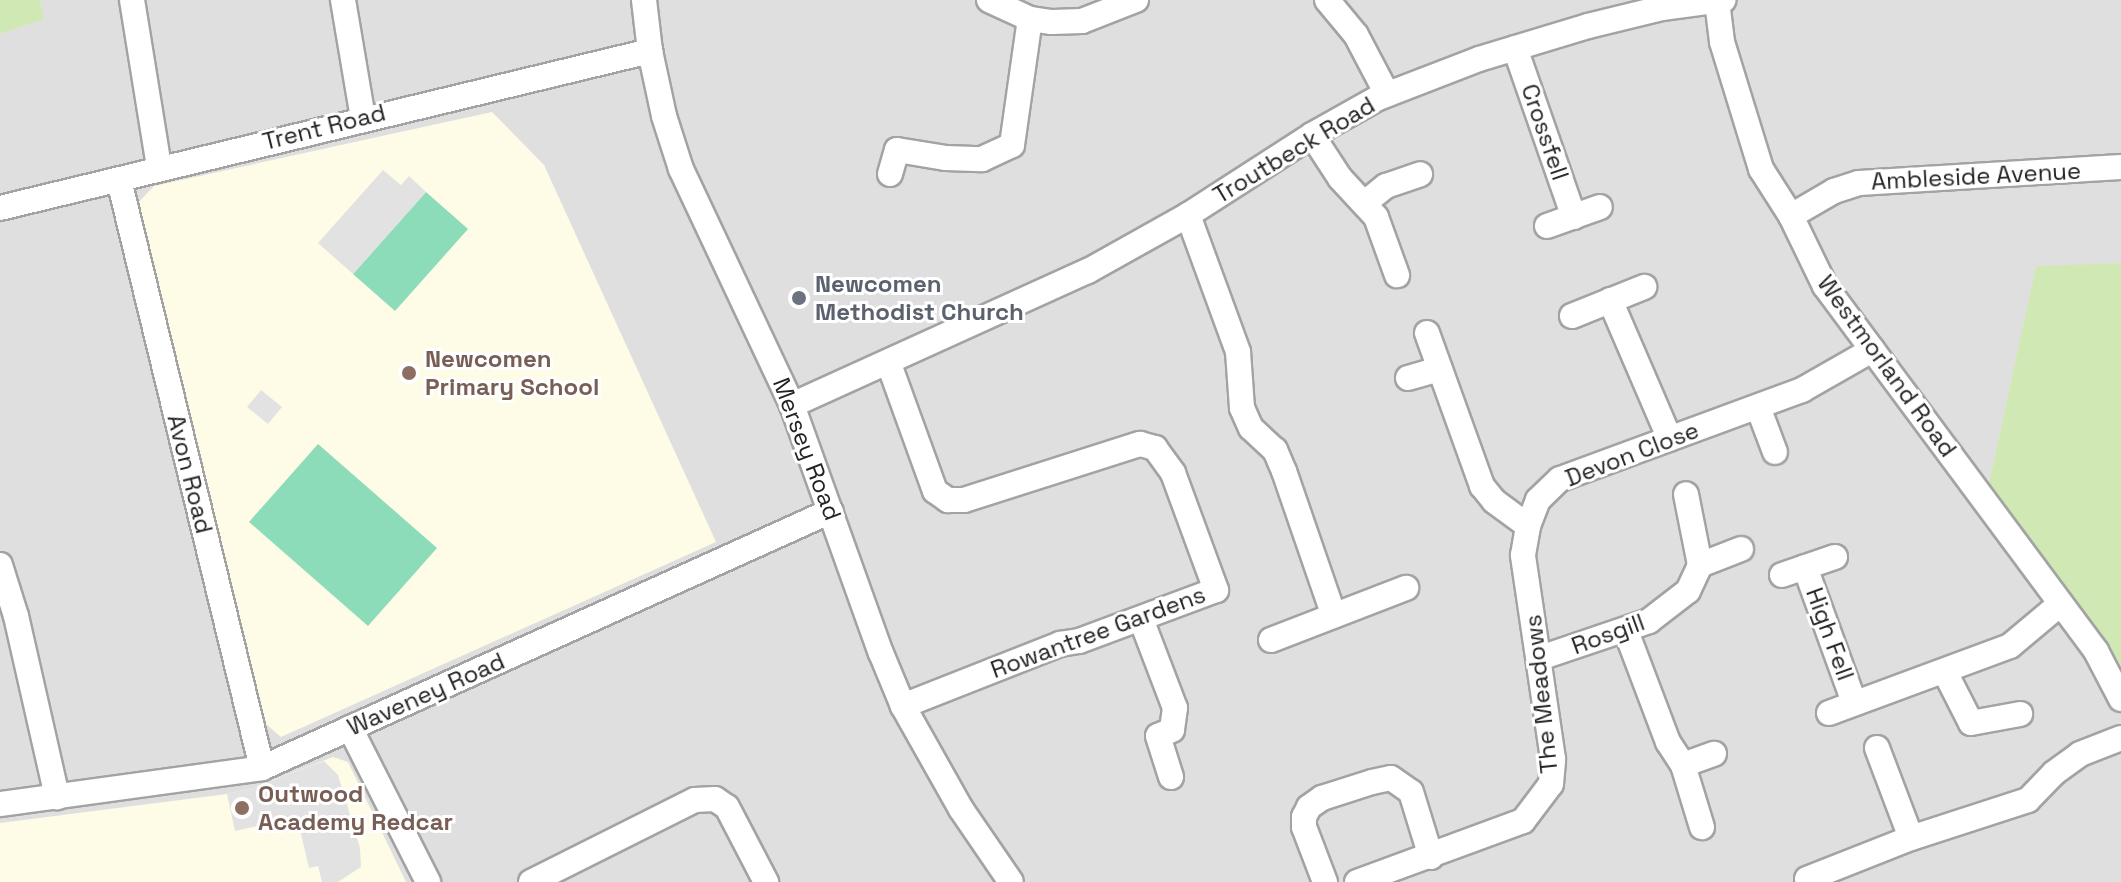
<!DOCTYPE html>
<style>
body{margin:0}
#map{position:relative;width:2121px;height:882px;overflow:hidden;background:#f2eee9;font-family:"Space Grotesk",sans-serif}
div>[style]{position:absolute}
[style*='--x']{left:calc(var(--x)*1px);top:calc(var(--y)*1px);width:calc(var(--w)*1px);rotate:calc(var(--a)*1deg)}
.residential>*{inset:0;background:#e0dfdf}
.education>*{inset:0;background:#fefce6}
.grass>*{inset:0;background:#d0e8b3}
.pitch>*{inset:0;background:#8cdcb9}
.parking>*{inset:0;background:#e2e2e2}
.roads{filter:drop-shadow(2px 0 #a3a3a3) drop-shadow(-2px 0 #a3a3a3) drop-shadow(0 2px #a3a3a3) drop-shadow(0 -2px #a3a3a3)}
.minor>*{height:24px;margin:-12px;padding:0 12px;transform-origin:12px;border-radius:12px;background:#fff}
.dots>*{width:22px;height:22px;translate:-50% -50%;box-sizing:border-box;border:4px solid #fff;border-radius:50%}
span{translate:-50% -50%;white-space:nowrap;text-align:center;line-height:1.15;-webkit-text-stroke:6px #fff;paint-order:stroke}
.street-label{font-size:24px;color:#222}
.worship-label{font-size:24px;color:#5b616d;font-weight:700}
.left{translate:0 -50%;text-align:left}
.education-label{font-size:24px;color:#785e54;font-weight:700}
</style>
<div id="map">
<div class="residential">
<div style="clip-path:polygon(40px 0,2121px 0,2121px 263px,2036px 267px,1989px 483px,2121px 665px,2121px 882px,0 882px,0 34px,44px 19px)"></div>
</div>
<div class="education">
<div style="clip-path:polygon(492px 112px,544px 165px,716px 542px,281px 737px,266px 724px,136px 205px,154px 186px)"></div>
<div style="clip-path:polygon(333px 757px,348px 762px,406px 882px,0 882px,0 823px,227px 794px,252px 788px)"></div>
</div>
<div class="grass">
<div style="clip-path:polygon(0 0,40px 0,44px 19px,0 34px)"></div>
<div style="clip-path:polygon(2121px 263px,2121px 665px,1989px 483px,2036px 266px)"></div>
</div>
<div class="pitch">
<div style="clip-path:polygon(426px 192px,468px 229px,395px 311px,353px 274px)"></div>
<div style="clip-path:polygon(318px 444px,437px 548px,368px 626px,249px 522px)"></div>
</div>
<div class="parking">
<div style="clip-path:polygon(383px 170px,401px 185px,409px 176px,426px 192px,353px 274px,318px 243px)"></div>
<div style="clip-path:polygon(261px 390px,282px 407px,268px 424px,247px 407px)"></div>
<div style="clip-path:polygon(324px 761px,338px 775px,360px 848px,361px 867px,338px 882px,322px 882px,318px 866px,309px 868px,297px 817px,235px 831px,227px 794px,252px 788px)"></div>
</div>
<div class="roads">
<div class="minor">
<div style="--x:132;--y:0;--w:169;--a:80.8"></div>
<div style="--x:343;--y:0;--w:120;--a:80.4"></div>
<div style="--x:644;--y:0;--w:51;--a:83.3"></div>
<div style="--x:650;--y:51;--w:66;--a:77.8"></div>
<div style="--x:664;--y:116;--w:56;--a:72.2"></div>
<div style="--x:681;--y:169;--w:261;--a:64.8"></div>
<div style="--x:792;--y:405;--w:263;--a:70.3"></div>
<div style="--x:881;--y:653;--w:57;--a:67.5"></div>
<div style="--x:903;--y:706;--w:118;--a:60.6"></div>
<div style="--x:961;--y:809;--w:88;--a:55.6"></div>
<div style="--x:989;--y:0;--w:45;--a:24.9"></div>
<div style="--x:1030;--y:19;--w:22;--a:8"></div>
<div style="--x:1052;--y:22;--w:30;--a:-2"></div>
<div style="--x:1082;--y:21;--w:58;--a:-21.3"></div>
<div style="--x:1327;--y:0;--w:45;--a:50.4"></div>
<div style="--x:1356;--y:35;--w:67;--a:62.3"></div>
<div style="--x:1717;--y:1;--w:41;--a:83"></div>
<div style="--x:1722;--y:42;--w:133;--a:72.9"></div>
<div style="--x:1761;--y:169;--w:56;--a:57.4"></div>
<div style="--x:1791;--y:216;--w:78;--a:64.1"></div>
<div style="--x:1825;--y:286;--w:455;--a:53.4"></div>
<div style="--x:2096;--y:651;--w:54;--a:62.5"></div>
<div style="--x:1515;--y:48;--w:179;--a:70.8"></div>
<div style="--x:1312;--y:135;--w:51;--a:56.9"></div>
<div style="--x:1340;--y:178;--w:53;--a:47.3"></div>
<div style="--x:1376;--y:217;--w:62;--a:70.1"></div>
<div style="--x:890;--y:174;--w:25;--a:-74"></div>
<div style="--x:897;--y:150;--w:50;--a:9.3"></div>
<div style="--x:946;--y:158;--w:36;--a:2"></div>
<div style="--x:982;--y:159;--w:33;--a:-25"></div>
<div style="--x:1012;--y:145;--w:127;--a:-81.9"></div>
<div style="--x:119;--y:180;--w:605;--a:76.33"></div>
<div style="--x:1366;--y:202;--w:26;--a:-39"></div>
<div style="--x:1386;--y:186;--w:36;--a:-19"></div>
<div style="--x:0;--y:208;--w:669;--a:-13.58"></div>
<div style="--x:1188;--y:215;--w:146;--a:69.9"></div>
<div style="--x:1238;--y:352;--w:56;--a:85.9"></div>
<div style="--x:1242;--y:408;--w:22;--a:66"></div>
<div style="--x:1251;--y:428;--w:33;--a:43"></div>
<div style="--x:1275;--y:450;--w:23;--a:67"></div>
<div style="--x:1284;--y:471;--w:153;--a:71"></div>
<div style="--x:1791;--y:216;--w:50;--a:-30.2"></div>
<div style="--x:1834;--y:191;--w:26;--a:-18"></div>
<div style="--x:1859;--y:183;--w:262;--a:-3.5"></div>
<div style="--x:1547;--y:226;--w:56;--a:-19.7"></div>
<div style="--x:1610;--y:300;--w:151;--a:66.7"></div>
<div style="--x:1572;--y:316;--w:78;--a:-21.9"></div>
<div style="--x:1427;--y:333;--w:163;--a:70.2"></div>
<div style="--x:1482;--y:486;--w:19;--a:51"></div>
<div style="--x:1494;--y:501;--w:42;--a:36.3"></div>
<div style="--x:889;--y:364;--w:135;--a:70.1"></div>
<div style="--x:935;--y:491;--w:16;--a:35"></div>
<div style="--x:948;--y:500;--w:16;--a:0"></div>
<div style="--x:964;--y:500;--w:185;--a:-17.7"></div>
<div style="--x:1140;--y:444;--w:16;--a:15"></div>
<div style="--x:1155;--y:448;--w:31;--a:54"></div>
<div style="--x:1173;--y:473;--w:125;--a:69.8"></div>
<div style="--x:1216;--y:590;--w:146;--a:159.6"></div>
<div style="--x:1079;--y:641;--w:19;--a:171"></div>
<div style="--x:1060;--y:644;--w:169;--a:158.5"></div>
<div style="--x:1408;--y:378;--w:33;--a:-16"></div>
<div style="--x:792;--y:405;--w:325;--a:-24.4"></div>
<div style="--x:1088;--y:271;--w:115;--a:-29.2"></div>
<div style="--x:1188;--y:215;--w:148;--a:-32.8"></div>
<div style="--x:1312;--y:135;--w:76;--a:-29.3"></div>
<div style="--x:1378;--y:98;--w:108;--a:-21.1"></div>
<div style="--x:1479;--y:59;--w:114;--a:-16.8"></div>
<div style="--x:1588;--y:26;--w:76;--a:-13.7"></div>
<div style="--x:1662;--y:8;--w:62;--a:-7.5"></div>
<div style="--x:1758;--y:407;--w:48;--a:69.3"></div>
<div style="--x:0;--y:565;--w:53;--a:72.6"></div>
<div style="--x:16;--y:616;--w:186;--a:77.2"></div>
<div style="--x:1700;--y:565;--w:44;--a:-21.3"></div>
<div style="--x:1805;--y:567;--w:144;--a:70.1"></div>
<div style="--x:1782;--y:575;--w:56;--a:-18.8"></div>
<div style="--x:1141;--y:619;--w:95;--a:69.1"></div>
<div style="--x:1175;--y:708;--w:22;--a:98"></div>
<div style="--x:1172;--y:730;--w:15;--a:157"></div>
<div style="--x:1158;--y:736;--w:43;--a:72.4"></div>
<div style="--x:1626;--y:631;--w:119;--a:69.3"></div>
<div style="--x:1668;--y:742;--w:27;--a:57"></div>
<div style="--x:1683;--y:765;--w:65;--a:73"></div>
<div style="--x:1271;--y:640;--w:145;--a:-21.1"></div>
<div style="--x:1540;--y:658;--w:115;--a:-18.7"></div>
<div style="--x:1649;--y:621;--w:49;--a:-37.6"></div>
<div style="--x:1688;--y:591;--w:29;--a:-65"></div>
<div style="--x:1700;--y:565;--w:72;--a:-101.2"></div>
<div style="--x:1945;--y:672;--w:57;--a:63"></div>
<div style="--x:1971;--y:723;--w:50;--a:-10.4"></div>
<div style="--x:1829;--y:713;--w:193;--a:-20.3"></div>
<div style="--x:2010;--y:646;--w:65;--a:-40"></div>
<div style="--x:350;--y:728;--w:173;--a:63.1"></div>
<div style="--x:1877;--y:748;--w:96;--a:69.3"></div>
<div style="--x:1683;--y:765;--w:33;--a:-20"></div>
<div style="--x:0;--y:804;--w:264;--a:-7.8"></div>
<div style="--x:262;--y:768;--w:624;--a:-24.31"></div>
<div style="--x:1807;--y:879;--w:112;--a:-21.5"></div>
<div style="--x:1911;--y:838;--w:123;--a:-18"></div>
<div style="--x:2028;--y:800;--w:37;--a:-46"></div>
<div style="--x:2054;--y:773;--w:32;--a:-36"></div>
<div style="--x:2080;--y:754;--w:44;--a:-21.3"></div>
<div style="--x:531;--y:882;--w:183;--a:-26.6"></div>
<div style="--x:695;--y:800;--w:20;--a:-3"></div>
<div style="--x:715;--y:799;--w:14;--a:34"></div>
<div style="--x:727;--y:807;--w:85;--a:62.5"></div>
<div style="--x:1325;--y:882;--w:59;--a:-110.9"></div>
<div style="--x:1304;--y:827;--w:10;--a:-90"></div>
<div style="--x:1304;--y:817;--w:11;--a:-63"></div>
<div style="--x:1309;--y:807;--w:16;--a:-35"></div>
<div style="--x:1322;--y:798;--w:52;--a:-17.7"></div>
<div style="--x:1372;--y:782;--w:19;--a:-12"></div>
<div style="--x:1391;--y:778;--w:24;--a:35"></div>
<div style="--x:1411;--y:792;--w:68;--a:72.9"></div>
<div style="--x:1357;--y:882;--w:177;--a:-20.2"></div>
<div style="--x:1523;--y:821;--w:46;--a:-52.9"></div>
<div style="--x:1551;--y:784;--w:25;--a:-85"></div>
<div style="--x:1553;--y:759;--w:206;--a:-98.4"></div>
<div style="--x:1523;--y:555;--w:29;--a:-80"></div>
<div style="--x:1528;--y:526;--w:28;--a:-69"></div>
<div style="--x:1538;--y:500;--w:30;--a:-44"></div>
<div style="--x:1560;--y:479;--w:258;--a:-20.2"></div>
<div style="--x:1802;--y:390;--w:81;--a:-29.7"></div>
</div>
</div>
<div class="dots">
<div style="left:799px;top:298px;background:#6b7280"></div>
<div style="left:409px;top:373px;background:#8d6e63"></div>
<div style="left:242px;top:808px;background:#8d6e63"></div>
</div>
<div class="street-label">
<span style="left:324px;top:127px;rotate:-14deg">Trent Road</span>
<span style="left:1545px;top:132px;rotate:71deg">Crossfell</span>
<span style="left:1294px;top:150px;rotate:-31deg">Troutbeck Road</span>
<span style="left:1976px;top:176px;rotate:-3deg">Ambleside Avenue</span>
<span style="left:1887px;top:366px;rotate:54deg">Westmorland Road</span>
<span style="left:807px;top:449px;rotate:69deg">Mersey Road</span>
<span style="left:1632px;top:454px;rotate:-21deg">Devon Close</span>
<span style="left:190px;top:474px;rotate:76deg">Avon Road</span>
<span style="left:1098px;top:632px;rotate:-20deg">Rowantree Gardens</span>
<span style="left:1608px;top:634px;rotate:-20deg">Rosgill</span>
<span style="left:1830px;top:634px;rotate:70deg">High Fell</span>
<span style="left:426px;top:694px;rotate:-24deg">Waveney Road</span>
<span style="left:1541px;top:694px;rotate:-96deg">The Meadows</span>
</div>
<div class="worship-label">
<span class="left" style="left:815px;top:298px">Newcomen<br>Methodist Church</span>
</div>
<div class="education-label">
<span class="left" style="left:425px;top:373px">Newcomen<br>Primary School</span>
<span class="left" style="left:258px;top:808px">Outwood<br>Academy Redcar</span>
</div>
</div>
